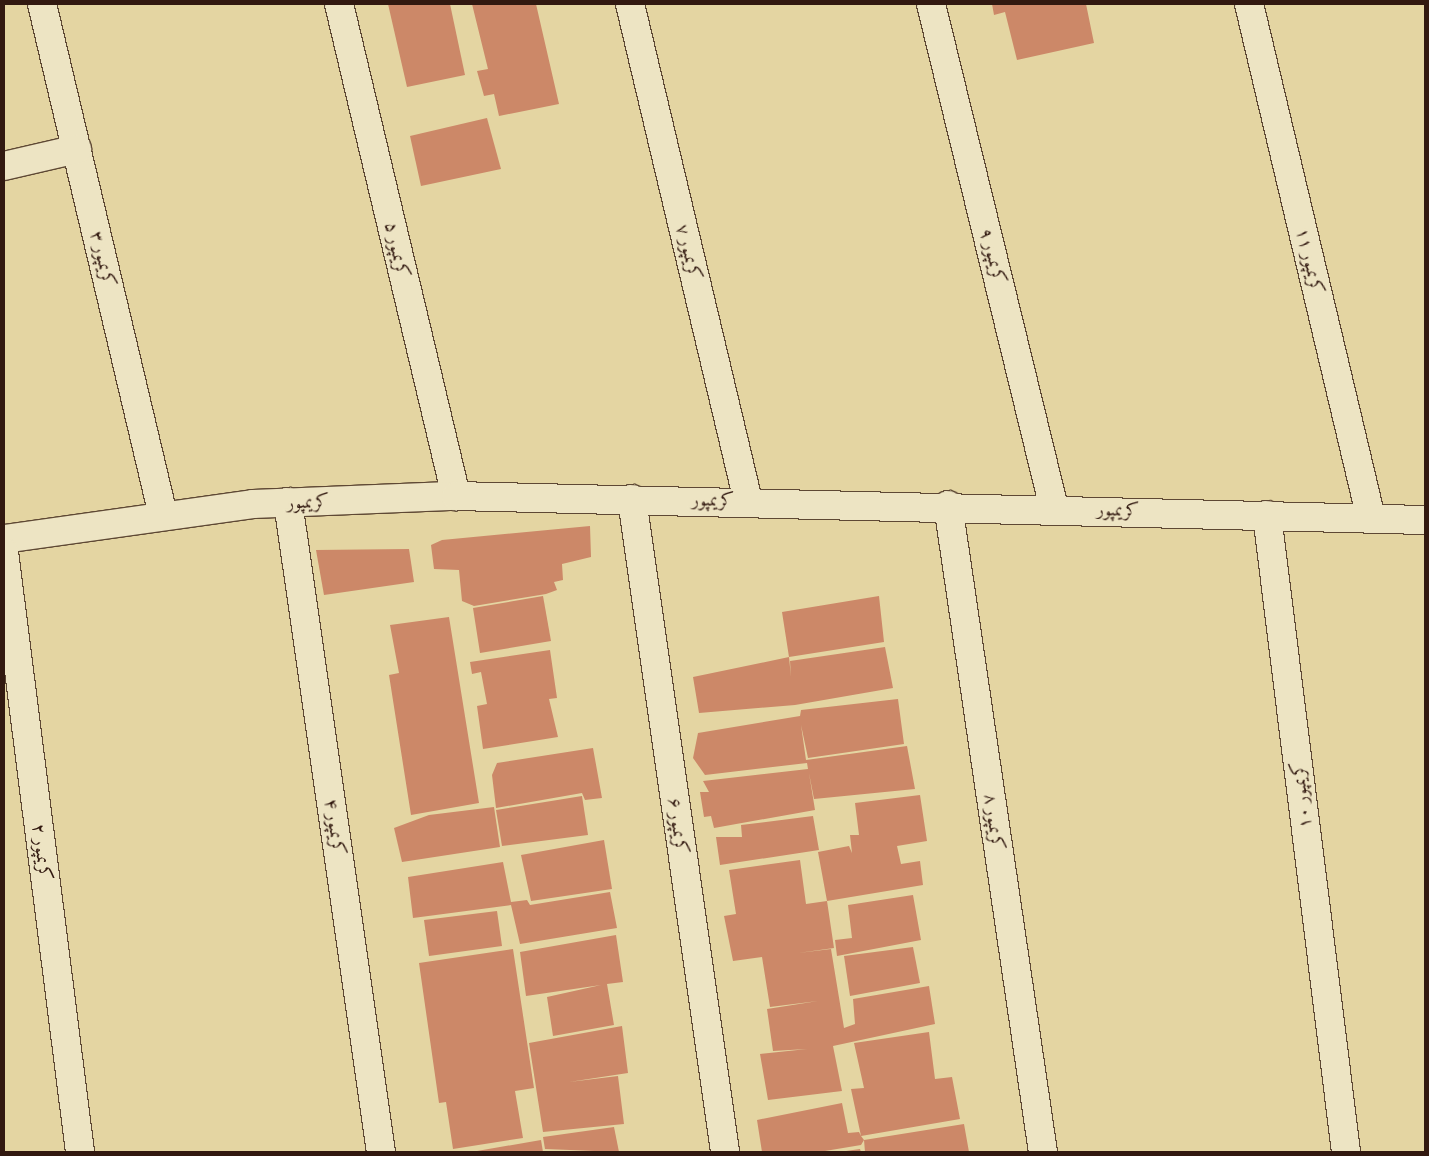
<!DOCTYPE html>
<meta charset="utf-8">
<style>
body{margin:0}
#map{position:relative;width:1429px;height:1156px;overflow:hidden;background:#e4d5a2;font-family:"Gentium Book Plus",Amiri,serif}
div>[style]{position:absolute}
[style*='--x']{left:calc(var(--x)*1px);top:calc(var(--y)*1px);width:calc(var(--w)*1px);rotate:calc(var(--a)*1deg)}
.building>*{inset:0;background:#cc8868}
.roads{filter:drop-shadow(1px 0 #5e4834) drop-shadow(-1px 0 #5e4834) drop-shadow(0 1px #5e4834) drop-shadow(0 -1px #5e4834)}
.minor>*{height:28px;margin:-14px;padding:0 14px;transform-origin:14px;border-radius:14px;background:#ede4c3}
span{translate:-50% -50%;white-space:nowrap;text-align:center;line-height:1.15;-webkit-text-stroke:4px #ede4c3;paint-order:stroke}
.street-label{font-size:18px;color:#321910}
.frame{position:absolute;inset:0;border:5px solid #321910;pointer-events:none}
</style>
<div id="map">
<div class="building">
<div style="clip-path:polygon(388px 4px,450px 4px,465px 75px,407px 87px)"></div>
<div style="clip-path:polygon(472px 4px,536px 4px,559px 104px,499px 116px,494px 94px,484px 96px,477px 71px,488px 69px)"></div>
<div style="clip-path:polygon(992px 4px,1086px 4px,1094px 43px,1017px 60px,1005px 12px,994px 15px)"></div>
<div style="clip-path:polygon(487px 118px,501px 169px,421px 186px,410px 136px)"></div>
<div style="clip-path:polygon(590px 526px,591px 557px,562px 564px,563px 580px,554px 582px,557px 590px,546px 594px,474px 606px,462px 601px,459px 570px,434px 569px,431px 545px,442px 540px)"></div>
<div style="clip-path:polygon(409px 549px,414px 582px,324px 595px,316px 550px)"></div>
<div style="clip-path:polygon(543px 596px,551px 641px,480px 653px,473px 608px)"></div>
<div style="clip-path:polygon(879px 596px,884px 642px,789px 657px,791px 677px,790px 661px,885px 647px,893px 688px,795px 705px,699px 713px,693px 677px,789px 657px,782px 612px)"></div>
<div style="clip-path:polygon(449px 617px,479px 803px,411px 815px,389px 675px,399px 673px,390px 625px)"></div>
<div style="clip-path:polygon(550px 650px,557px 698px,549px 699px,558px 737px,483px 749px,477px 706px,487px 704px,481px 672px,472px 674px,470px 662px)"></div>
<div style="clip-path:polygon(898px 699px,904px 744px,808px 758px,801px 725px,806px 760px,907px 746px,915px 789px,814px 799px,809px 773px,815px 810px,714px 828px,711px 816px,704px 817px,700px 792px,709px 792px,703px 781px,808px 769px,807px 763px,705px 775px,693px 758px,698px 733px,800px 716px,801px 710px)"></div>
<div style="clip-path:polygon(593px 748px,602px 798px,585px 800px,582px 793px,496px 808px,492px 775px,497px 763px)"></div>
<div style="clip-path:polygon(920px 795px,927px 841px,897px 846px,901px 864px,920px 861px,923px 885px,827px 901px,818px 852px,849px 846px,852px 853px,850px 835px,859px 835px,855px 803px)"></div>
<div style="clip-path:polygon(582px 796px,588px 835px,502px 846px,496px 810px)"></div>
<div style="clip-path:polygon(494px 807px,500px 847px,402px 862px,394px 828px,429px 815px)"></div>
<div style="clip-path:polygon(813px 816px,819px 850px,720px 865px,716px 837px,742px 837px,741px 825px)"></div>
<div style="clip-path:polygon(604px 840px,612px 889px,531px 901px,521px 855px)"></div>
<div style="clip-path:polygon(800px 860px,806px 904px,827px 901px,834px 948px,798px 953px,831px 949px,844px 1028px,855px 1024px,853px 999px,929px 986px,935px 1024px,833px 1046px,842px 1091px,768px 1100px,760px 1054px,807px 1049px,773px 1051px,767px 1009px,818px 1001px,770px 1007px,762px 957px,733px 961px,724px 916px,736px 914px,729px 870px)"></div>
<div style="clip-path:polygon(503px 862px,511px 902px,527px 900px,530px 905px,610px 892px,617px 928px,520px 944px,511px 905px,413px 918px,408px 877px)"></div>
<div style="clip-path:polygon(913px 895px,921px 940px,837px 956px,835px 940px,852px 938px,848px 905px)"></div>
<div style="clip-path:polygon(497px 911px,502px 946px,429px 956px,424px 920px)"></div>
<div style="clip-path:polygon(616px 935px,623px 982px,607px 984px,614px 1025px,553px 1036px,547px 997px,601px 985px,526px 996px,520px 952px)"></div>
<div style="clip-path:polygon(913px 947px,920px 983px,850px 996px,844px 956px)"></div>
<div style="clip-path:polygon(513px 949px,534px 1088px,515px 1091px,523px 1138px,453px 1149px,446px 1102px,439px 1103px,419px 963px)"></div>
<div style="clip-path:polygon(622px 1026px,628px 1073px,569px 1082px,618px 1076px,624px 1124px,543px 1132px,529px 1043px)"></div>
<div style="clip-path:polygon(929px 1032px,935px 1079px,952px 1077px,960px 1119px,861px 1136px,864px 1140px,964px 1124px,969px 1152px,865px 1152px,864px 1140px,861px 1145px,819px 1152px,762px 1152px,757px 1120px,842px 1103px,848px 1133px,859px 1132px,861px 1136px,851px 1089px,864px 1088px,854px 1043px)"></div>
<div style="clip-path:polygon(614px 1127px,619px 1152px,545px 1149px,543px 1137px)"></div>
<div style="clip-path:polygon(541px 1140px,543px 1152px,477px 1152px,477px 1151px)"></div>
<div style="clip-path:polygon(860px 1149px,861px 1152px,846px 1152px,846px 1151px)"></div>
</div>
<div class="roads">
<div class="minor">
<div style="--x:42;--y:4;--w:525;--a:76.68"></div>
<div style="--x:339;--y:4;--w:506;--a:76.62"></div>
<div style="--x:630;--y:4;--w:511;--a:76.64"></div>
<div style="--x:931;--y:4;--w:519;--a:76.29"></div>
<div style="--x:1249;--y:4;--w:528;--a:76.65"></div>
<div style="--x:4;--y:166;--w:75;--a:-13.1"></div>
<div style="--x:632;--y:499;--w:660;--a:81.89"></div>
<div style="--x:288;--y:502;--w:657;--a:81.86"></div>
<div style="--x:948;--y:505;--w:654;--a:81.65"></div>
<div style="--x:1267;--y:515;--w:642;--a:82.93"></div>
<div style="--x:4;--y:539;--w:251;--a:-8"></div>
<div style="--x:253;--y:504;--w:203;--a:-2.3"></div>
<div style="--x:456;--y:496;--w:969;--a:1.42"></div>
<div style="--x:4;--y:552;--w:605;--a:82.78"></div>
</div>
</div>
<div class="street-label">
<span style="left:397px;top:250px;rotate:77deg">کریمپور ۵</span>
<span style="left:689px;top:252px;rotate:77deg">کریمپور ۷</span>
<span style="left:993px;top:256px;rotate:76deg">کریمپور ۹</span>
<span style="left:103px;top:259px;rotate:77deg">کریمپور ۳</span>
<span style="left:1310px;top:261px;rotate:77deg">کریمپور ۱۱</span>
<span style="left:713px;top:500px;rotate:1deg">کریمپور</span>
<span style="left:308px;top:502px;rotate:-2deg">کریمپور</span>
<span style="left:1118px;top:510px;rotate:2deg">کریمپور</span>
<span style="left:1301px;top:795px;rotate:-97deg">کریمپور ۱۰</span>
<span style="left:994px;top:822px;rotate:82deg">کریمپور ۸</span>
<span style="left:678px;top:826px;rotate:82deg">کریمپور ۶</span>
<span style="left:335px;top:827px;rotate:82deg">کریمپور ۴</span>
<span style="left:42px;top:852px;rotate:83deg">کریمپور ۲</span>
</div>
<div class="frame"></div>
</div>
